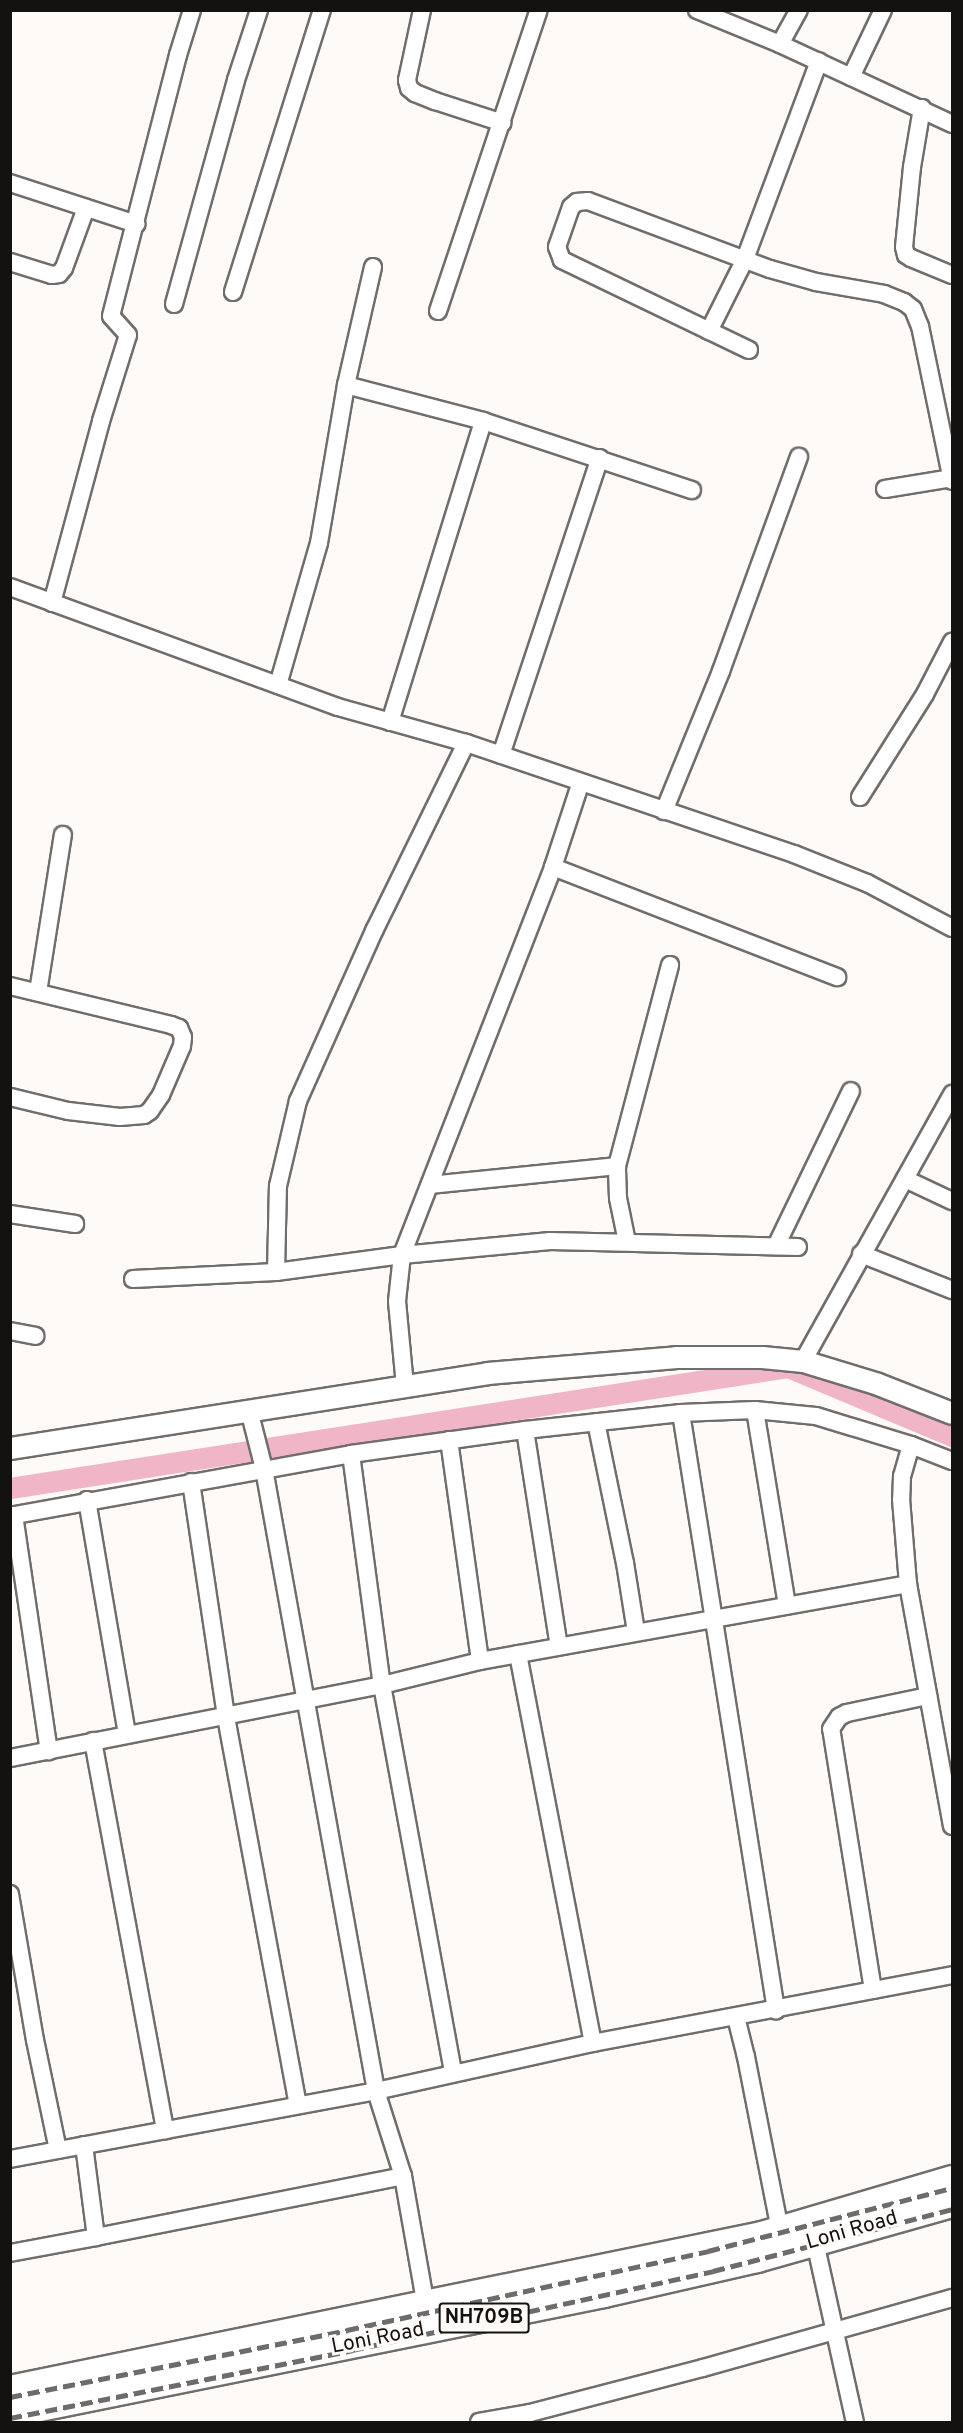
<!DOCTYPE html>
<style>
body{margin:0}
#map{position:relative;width:963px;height:2433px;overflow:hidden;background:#fefaf8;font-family:Overpass,sans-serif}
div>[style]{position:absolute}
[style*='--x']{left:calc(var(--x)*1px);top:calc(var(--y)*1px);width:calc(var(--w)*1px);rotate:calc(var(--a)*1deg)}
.canal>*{height:21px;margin:-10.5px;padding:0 10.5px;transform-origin:10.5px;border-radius:10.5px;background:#f0b5c6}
.roads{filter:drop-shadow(2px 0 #716d6b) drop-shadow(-2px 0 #716d6b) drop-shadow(0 2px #716d6b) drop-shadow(0 -2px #716d6b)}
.minor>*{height:16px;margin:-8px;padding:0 8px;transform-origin:8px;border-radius:8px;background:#fff}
.tertiary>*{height:21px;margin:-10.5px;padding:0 10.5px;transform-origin:10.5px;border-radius:10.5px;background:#fff}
.trunk>*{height:28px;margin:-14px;padding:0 14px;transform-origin:14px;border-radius:14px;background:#fff}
.rail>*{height:4.5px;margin-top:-2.25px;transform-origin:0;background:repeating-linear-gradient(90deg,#6e6b6a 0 12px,transparent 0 18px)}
span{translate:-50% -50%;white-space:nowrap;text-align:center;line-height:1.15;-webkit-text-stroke:6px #fefaf8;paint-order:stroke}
.shield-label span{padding:2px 4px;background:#fefaf8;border:2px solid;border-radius:4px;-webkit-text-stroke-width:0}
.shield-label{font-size:20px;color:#141211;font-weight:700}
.street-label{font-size:21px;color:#141211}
.frame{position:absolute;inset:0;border:12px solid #141211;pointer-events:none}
</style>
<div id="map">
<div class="canal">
<div style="--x:10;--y:1488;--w:787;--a:-8.84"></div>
<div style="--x:788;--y:1367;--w:178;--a:22.8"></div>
</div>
<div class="roads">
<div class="minor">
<div style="--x:422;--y:10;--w:72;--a:102.1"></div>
<div style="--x:407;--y:80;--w:8;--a:76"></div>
<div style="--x:409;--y:88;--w:8;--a:40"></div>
<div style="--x:415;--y:93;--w:22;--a:22"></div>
<div style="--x:435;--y:101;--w:71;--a:17.9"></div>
<div style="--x:697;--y:10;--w:90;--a:22.3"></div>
<div style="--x:780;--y:44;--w:190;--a:24.9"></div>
<div style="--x:780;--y:44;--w:39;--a:-61"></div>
<div style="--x:851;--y:77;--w:74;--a:-64.5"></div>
<div style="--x:922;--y:108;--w:60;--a:99.6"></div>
<div style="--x:912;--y:167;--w:80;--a:95.7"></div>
<div style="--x:904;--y:247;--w:8;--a:76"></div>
<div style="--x:906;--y:255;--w:6;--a:31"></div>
<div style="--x:911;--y:258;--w:44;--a:22.5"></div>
<div style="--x:10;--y:183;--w:133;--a:18"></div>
<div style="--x:10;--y:262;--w:44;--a:17.2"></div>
<div style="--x:52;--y:275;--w:7;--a:-8"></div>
<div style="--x:59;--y:274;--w:8;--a:-50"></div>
<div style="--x:64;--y:268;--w:64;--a:-69.9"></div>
<div style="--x:233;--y:292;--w:296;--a:-72.5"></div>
<div style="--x:174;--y:304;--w:232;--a:-74.5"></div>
<div style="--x:236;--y:80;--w:74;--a:-71.8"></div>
<div style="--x:438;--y:311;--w:317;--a:-71.5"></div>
<div style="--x:709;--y:331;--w:80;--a:-63.4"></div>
<div style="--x:745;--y:259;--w:211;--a:-69.5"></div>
<div style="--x:749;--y:350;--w:208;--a:-154.3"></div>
<div style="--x:562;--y:260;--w:14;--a:-111"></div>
<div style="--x:557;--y:247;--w:42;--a:-70.7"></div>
<div style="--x:571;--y:207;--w:8;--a:-40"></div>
<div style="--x:577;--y:202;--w:11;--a:-5"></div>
<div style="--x:588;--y:201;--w:194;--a:20.5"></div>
<div style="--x:770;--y:269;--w:48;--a:15.8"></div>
<div style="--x:816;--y:282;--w:69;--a:10"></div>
<div style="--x:884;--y:294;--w:22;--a:22"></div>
<div style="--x:904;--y:302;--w:11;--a:38"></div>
<div style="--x:913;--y:309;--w:18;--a:68"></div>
<div style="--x:920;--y:326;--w:158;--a:78.3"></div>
<div style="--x:346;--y:385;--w:142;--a:14.7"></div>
<div style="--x:483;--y:421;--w:220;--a:18.3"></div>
<div style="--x:885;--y:489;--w:68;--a:-9.3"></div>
<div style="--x:10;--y:587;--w:349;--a:20.1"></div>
<div style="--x:338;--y:707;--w:133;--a:15.7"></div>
<div style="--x:466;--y:743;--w:346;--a:18.7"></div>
<div style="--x:794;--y:854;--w:79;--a:21.7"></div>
<div style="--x:867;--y:883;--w:96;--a:27.9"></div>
<div style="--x:52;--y:603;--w:188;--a:-74.9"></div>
<div style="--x:101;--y:421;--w:90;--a:-72.6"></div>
<div style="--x:128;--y:335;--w:25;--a:-132"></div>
<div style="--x:111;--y:316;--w:269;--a:-75.6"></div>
<div style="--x:178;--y:55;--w:47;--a:-72.7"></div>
<div style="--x:278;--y:685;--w:148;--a:-73.9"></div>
<div style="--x:319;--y:543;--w:160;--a:-80.3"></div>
<div style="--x:346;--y:385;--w:121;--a:-77.1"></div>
<div style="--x:390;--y:722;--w:315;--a:-72.8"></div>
<div style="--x:501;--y:755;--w:313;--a:-71.6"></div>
<div style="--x:860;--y:797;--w:122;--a:-57.7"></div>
<div style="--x:925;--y:694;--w:59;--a:-62.6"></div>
<div style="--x:664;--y:811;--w:151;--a:-67.8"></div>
<div style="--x:721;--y:671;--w:228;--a:-70"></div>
<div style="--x:553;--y:867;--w:305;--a:21.2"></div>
<div style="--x:10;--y:986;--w:166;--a:13.6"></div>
<div style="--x:171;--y:1025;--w:9;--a:21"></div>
<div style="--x:179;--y:1028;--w:10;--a:66"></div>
<div style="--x:183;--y:1037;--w:9;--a:96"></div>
<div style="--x:182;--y:1046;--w:53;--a:113.2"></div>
<div style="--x:161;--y:1095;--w:19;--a:125"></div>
<div style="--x:150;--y:1111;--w:7;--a:146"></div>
<div style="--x:144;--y:1115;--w:24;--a:175"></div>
<div style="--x:120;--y:1117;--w:52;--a:-173.4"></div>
<div style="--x:68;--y:1111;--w:60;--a:-166.4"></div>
<div style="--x:38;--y:992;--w:159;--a:-81"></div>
<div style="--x:905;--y:1179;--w:52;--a:25.1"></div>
<div style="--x:430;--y:1185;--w:188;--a:-5.8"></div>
<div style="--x:10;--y:1214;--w:66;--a:8.7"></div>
<div style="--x:627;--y:1242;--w:45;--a:-101.6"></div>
<div style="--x:618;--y:1198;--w:32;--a:-92"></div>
<div style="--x:617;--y:1166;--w:208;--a:-75.2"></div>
<div style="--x:776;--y:1246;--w:172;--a:-64.2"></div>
<div style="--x:861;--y:1254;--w:98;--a:21.6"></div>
<div style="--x:276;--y:1272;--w:86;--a:-88.7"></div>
<div style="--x:278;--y:1186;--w:87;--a:-76.8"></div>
<div style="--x:298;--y:1101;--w:188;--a:-65.9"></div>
<div style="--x:375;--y:929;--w:207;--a:-63.9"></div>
<div style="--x:133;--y:1279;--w:143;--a:-2.8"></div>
<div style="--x:276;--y:1272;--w:127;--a:-7.7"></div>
<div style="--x:402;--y:1255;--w:149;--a:-5.4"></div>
<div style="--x:550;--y:1241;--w:248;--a:1.4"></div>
<div style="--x:10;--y:1331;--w:26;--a:11"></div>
<div style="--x:803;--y:1361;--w:306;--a:-60.8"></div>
<div style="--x:405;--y:1386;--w:85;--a:-95.4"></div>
<div style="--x:397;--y:1301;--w:46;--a:-83.8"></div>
<div style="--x:402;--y:1255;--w:416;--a:-68.7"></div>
<div style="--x:553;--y:867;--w:89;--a:-71.8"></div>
<div style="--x:249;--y:1410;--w:61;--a:75.7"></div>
<div style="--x:264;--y:1469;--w:632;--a:79.79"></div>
<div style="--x:376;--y:2091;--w:89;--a:72.4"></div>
<div style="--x:403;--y:2176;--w:138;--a:80"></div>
<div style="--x:755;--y:1410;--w:198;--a:80.7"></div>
<div style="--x:681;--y:1413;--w:605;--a:80.96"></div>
<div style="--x:596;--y:1422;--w:144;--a:78.4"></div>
<div style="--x:625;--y:1563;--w:70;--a:80.9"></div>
<div style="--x:525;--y:1430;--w:219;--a:81.1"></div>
<div style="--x:449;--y:1440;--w:223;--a:82"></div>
<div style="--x:911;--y:1445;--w:32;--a:106"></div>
<div style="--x:902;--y:1476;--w:23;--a:92"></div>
<div style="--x:901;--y:1499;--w:85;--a:85.3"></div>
<div style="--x:908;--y:1584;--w:246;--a:79.7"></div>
<div style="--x:351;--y:1454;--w:233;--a:82.4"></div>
<div style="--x:382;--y:1685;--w:394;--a:79.6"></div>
<div style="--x:191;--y:1482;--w:238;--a:81.5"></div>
<div style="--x:226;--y:1717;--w:394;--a:79.5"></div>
<div style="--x:87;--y:1500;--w:238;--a:80.3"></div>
<div style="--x:14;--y:1515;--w:239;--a:81.6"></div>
<div style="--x:10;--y:1516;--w:347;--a:-10.3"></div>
<div style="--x:351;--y:1454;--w:176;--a:-7.9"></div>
<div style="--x:525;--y:1430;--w:157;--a:-6.2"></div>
<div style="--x:681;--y:1413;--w:74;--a:-2.3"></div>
<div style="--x:755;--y:1410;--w:61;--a:5.6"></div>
<div style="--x:816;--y:1416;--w:99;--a:17"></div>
<div style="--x:911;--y:1445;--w:44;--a:21.3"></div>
<div style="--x:518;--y:1654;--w:396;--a:79.1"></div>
<div style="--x:93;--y:1741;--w:396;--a:79.5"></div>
<div style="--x:10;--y:1758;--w:379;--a:-11.1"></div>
<div style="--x:382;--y:1685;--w:101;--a:-13.8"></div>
<div style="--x:480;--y:1661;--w:435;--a:-10.2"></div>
<div style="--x:10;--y:1894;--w:148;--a:80.3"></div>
<div style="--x:35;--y:2040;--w:112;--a:78.2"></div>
<div style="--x:873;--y:1990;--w:264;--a:-99.1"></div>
<div style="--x:831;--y:1729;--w:14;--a:-56"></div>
<div style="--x:839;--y:1717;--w:9;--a:-27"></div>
<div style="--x:847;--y:1713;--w:83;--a:-11.9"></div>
<div style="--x:736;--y:2017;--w:41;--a:76"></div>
<div style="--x:746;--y:2057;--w:177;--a:78.9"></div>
<div style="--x:84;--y:2145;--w:93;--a:82.6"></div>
<div style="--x:96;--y:2237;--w:313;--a:-11.2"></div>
<div style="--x:10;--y:2159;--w:372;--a:-10.5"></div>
<div style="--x:376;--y:2091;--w:222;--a:-12.5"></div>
<div style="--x:593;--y:2043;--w:365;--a:-10.7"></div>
<div style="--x:815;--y:2242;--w:184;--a:77.5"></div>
<div style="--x:10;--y:2253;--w:87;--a:-10.5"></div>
<div style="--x:479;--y:2422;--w:52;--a:-10"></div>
<div style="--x:530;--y:2413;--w:179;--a:-14.6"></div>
<div style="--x:703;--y:2368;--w:259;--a:-15.7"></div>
</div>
<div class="tertiary">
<div style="--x:10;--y:1448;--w:483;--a:-8.9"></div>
<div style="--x:487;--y:1373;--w:190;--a:-4.8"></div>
<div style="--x:676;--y:1357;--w:86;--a:0"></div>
<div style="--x:762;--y:1357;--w:41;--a:5.6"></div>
<div style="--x:803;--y:1361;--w:78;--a:17"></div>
<div style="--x:878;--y:1384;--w:79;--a:21.4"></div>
</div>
<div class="trunk">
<div style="--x:10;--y:2390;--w:768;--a:-11.57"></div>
<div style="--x:762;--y:2236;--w:198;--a:-16.4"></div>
<div style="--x:10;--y:2413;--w:606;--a:-11.42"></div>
<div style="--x:604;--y:2293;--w:157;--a:-12.9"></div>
<div style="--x:757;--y:2258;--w:203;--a:-15.8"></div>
</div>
</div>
<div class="rail">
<div style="--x:10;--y:2397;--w:344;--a:-11.2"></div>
<div style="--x:347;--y:2330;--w:370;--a:-12.3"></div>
<div style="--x:708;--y:2251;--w:252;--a:-14.5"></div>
<div style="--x:10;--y:2418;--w:349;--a:-11.2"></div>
<div style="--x:352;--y:2350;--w:370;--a:-12.3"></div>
<div style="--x:713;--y:2271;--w:247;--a:-14.5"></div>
</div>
<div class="shield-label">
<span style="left:484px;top:2318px">NH709B</span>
</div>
<div class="street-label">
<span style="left:852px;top:2231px;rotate:-16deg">Loni Road</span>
<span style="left:378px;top:2339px;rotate:-11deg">Loni Road</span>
</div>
<div class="frame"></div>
</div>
